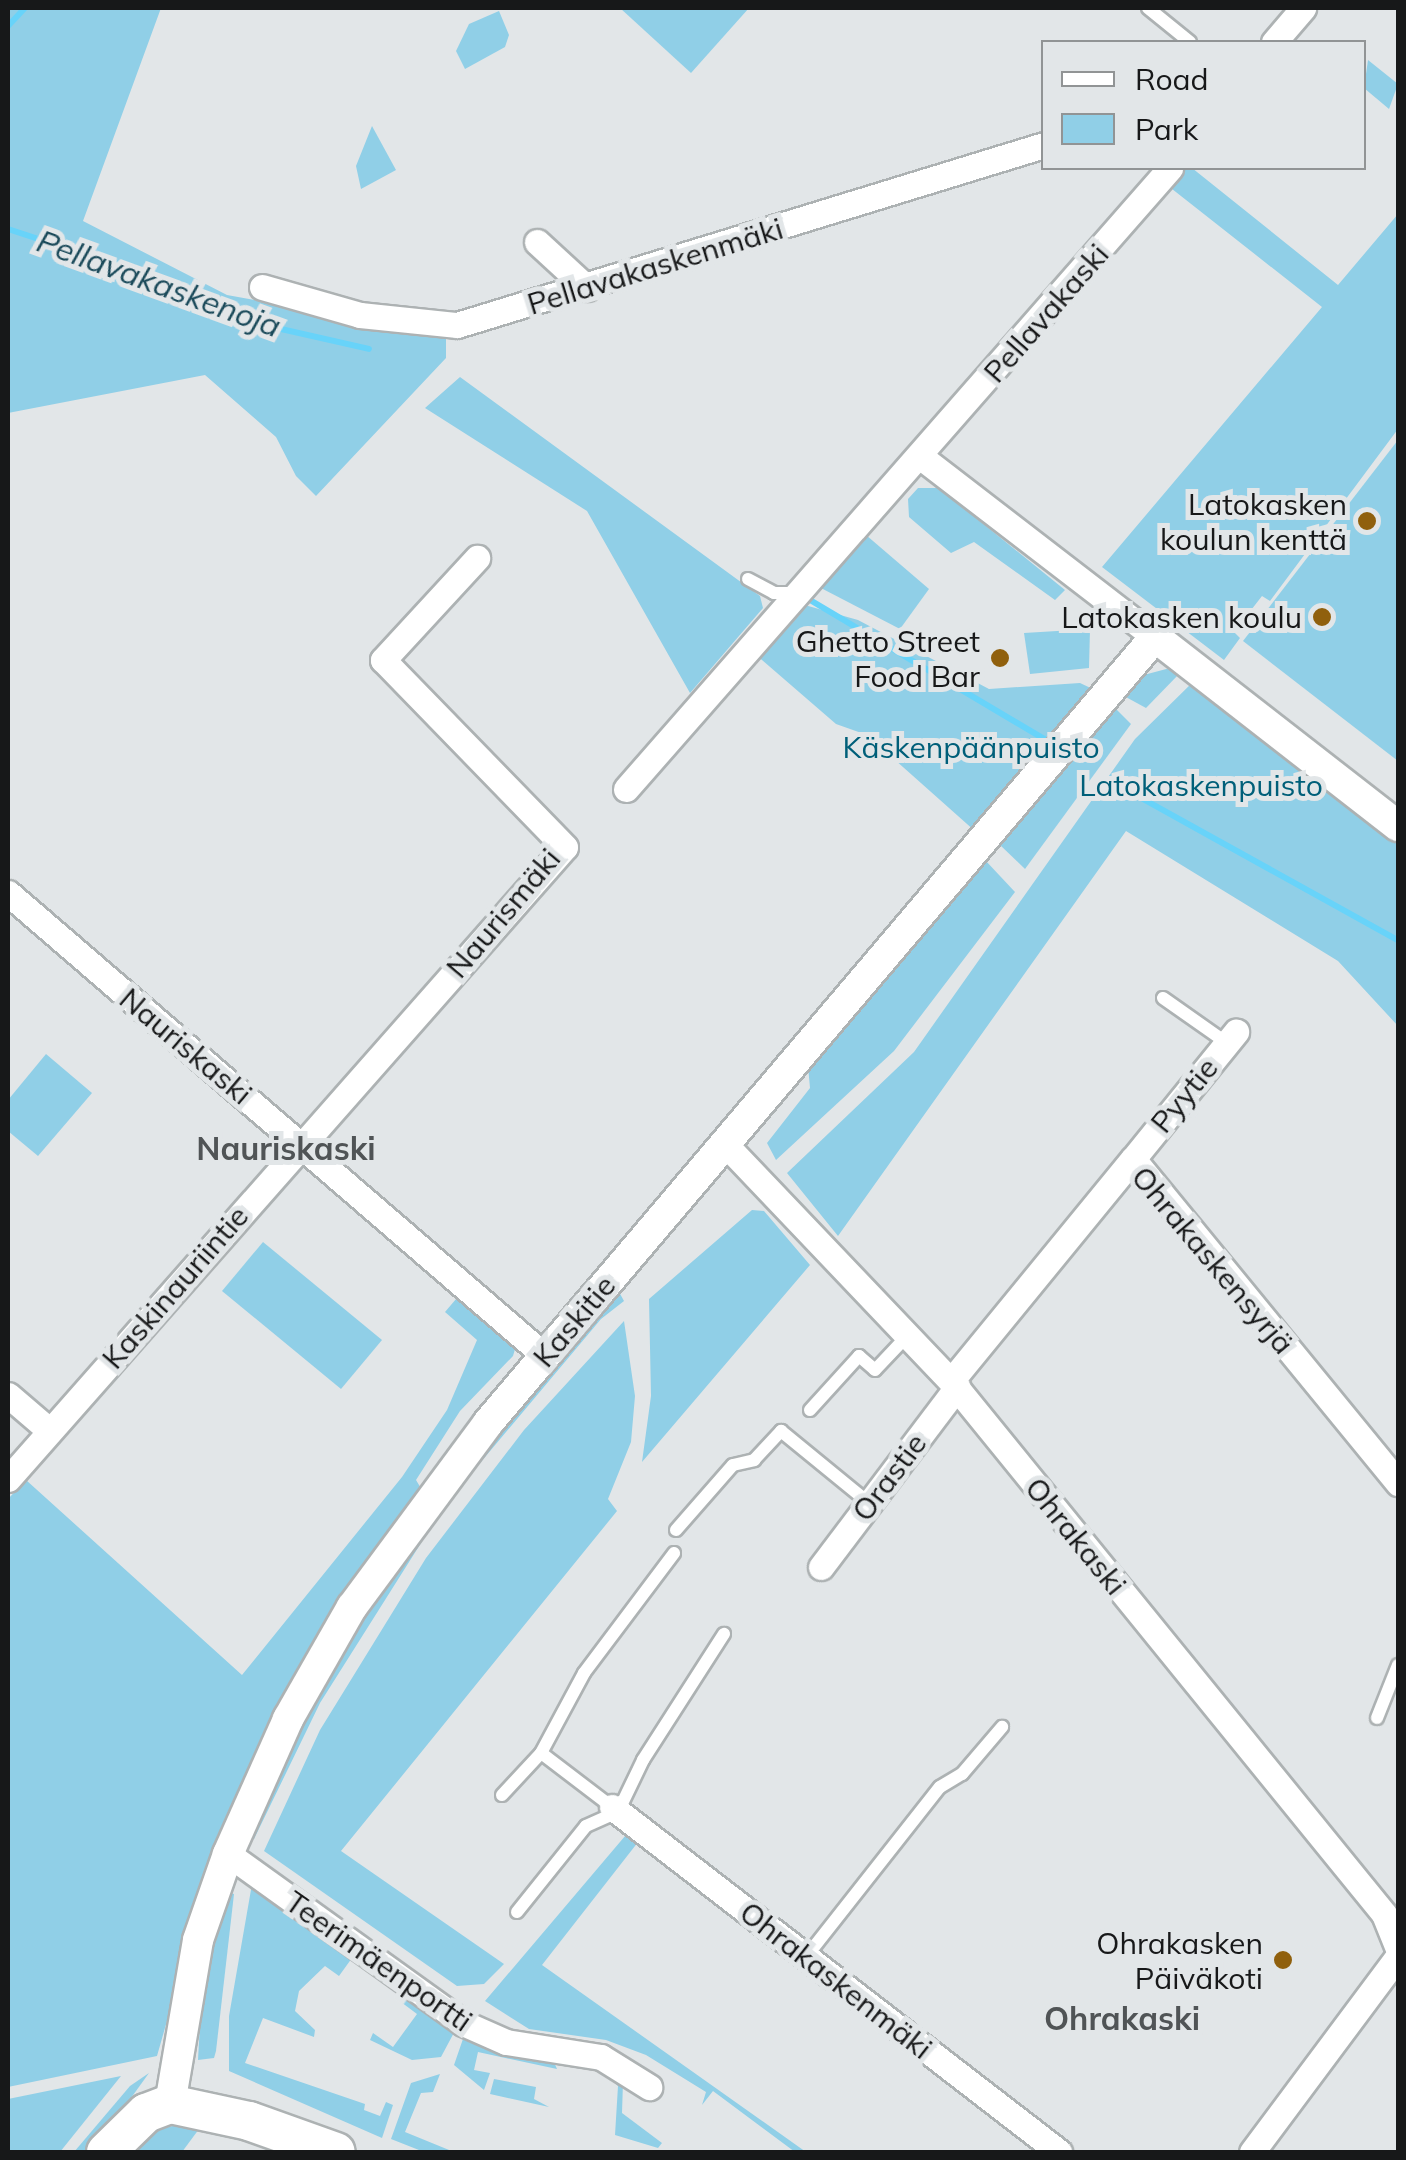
<!DOCTYPE html>
<meta charset="utf-8">
<style>
body{margin:0}
#map{position:relative;width:1406px;height:2160px;overflow:hidden;background:#e2e6e8;font-family:Mulish,sans-serif}
div>[style]{position:absolute}
[style*='--x']{left:calc(var(--x)*1px);top:calc(var(--y)*1px);width:calc(var(--w)*1px);rotate:calc(var(--a)*1deg)}
.green>*{inset:0;background:#90cfe7}
.stream>*{height:6px;margin:-3px;padding:0 3px;transform-origin:3px;border-radius:3px;background:#68d3f9}
.roads{filter:drop-shadow(2px 0 #adb2b3) drop-shadow(-2px 0 #adb2b3) drop-shadow(0 2px #adb2b3) drop-shadow(0 -2px #adb2b3)}
.service>*{height:12px;margin:-6px;padding:0 6px;transform-origin:6px;border-radius:6px;background:#fff}
.minor>*{height:25px;margin:-12.5px;padding:0 12.5px;transform-origin:12.5px;border-radius:12.5px;background:#fff}
.tertiary>*{height:30px;margin:-15px;padding:0 15px;transform-origin:15px;border-radius:15px;background:#fff}
.primary>*{height:38px;margin:-19px;padding:0 19px;transform-origin:19px;border-radius:19px;background:#fff}
.dots>*{width:28px;height:28px;translate:-50% -50%;box-sizing:border-box;border:5px solid #e2e6e8;border-radius:50%}
span{translate:-50% -50%;white-space:nowrap;text-align:center;line-height:1.15;-webkit-text-stroke:10px #e2e6e8;paint-order:stroke}
.street-label{font-size:30px;color:#171819}
.poi-label{font-size:30px;color:#171819}
.right{translate:-100% -50%;text-align:right}
.park-label{font-size:30px;color:#005f79}
.water-label{font-size:32px;color:#1b4a5a;font-style:italic}
.neighbourhood-label{font-size:32px;color:#505456;font-weight:700}
.frame{position:absolute;inset:0;border:10px solid #171819;pointer-events:none}
.legend{position:absolute;left:1041px;top:40px;width:325px;height:130px;box-sizing:border-box;background:#e2e6e8;border:2px solid #919495;margin:0;padding:12px 18px;list-style:none;font-size:30px;color:#171819}
.legend li{display:flex;align-items:center;gap:20px;height:50px}
.legend b{width:50px;border:2px solid #919495}
</style>
<div id="map">
<div class="green">
<div style="clip-path:polygon(8px 8px,161px 8px,83px 221px,227px 295px,446px 335px,446px 358px,316px 496px,296px 476px,276px 437px,205px 375px,8px 413px)"></div>
<div style="clip-path:polygon(620px 8px,749px 8px,691px 73px)"></div>
<div style="clip-path:polygon(499px 11px,509px 35px,505px 47px,465px 69px,456px 51px,469px 24px)"></div>
<div style="clip-path:polygon(1368px 60px,1398px 84px,1389px 109px,1364px 88px)"></div>
<div style="clip-path:polygon(372px 126px,396px 170px,361px 189px,356px 166px)"></div>
<div style="clip-path:polygon(1182px 168px,1192px 168px,1338px 285px,1398px 214px,1398px 429px,1270px 601px,1262px 596px,1234px 632px,1240px 638px,1224px 660px,1102px 567px,1322px 307px,1167px 185px)"></div>
<div style="clip-path:polygon(460px 377px,760px 596px,763px 608px,690px 693px,587px 511px,425px 408px)"></div>
<div style="clip-path:polygon(1398px 440px,1398px 761px,1243px 641px)"></div>
<div style="clip-path:polygon(918px 488px,939px 488px,1065px 590px,1055px 600px,974px 542px,951px 553px,909px 517px,908px 499px)"></div>
<div style="clip-path:polygon(866px 535px,929px 589px,900px 629px,819px 587px,852px 543px)"></div>
<div style="clip-path:polygon(794px 602px,858px 620px,989px 689px,1080px 683px,1097px 691px,976px 832px,867px 735px,836px 724px,754px 653px)"></div>
<div style="clip-path:polygon(1090px 629px,1089px 668px,1030px 674px,1024px 633px)"></div>
<div style="clip-path:polygon(1170px 668px,1180px 673px,1146px 708px,1124px 696px,1140px 676px)"></div>
<div style="clip-path:polygon(1196px 679px,1398px 841px,1398px 1026px,1338px 961px,1126px 831px,838px 1236px,787px 1173px,914px 1052px,1135px 739px)"></div>
<div style="clip-path:polygon(1112px 705px,1131px 724px,1025px 869px,999px 844px)"></div>
<div style="clip-path:polygon(985px 860px,1015px 892px,894px 1051px,776px 1160px,767px 1143px,810px 1088px,808px 1066px)"></div>
<div style="clip-path:polygon(46px 1054px,92px 1093px,38px 1156px,8px 1131px,8px 1100px)"></div>
<div style="clip-path:polygon(752px 1210px,764px 1211px,810px 1265px,642px 1462px,651px 1396px,649px 1299px)"></div>
<div style="clip-path:polygon(263px 1242px,382px 1340px,341px 1389px,222px 1291px)"></div>
<div style="clip-path:polygon(618px 1290px,624px 1301px,601px 1319px,454px 1494px,449px 1490px)"></div>
<div style="clip-path:polygon(462px 1292px,518px 1339px,513px 1356px,460px 1411px,416px 1480px,422px 1490px,219px 1838px,157px 2056px,8px 2087px,8px 1499px,26px 1480px,242px 1675px,402px 1477px,447px 1410px,477px 1340px,445px 1312px)"></div>
<div style="clip-path:polygon(624px 1321px,635px 1396px,631px 1442px,608px 1499px,617px 1511px,341px 1851px,504px 1964px,484px 1984px,457px 1986px,264px 1851px,320px 1730px,426px 1558px,524px 1430px)"></div>
<div style="clip-path:polygon(445px 1505px,320px 1703px,254px 1839px,248px 1835px,279px 1768px,343px 1651px,410px 1544px)"></div>
<div style="clip-path:polygon(631px 1829px,642px 1837px,542px 1965px,806px 2152px,795px 2152px,713px 2091px,702px 2105px,706px 2092px,646px 2055px,606px 2040px,529px 2029px,485px 2001px)"></div>
<div style="clip-path:polygon(252px 1884px,352px 1958px,339px 1976px,325px 1966px,299px 1991px,295px 2011px,315px 2030px,314px 2037px,263px 2018px,245px 2063px,365px 2104px,364px 2110px,380px 2116px,386px 2102px,393px 2105px,382px 2138px,229px 2071px,229px 2016px)"></div>
<div style="clip-path:polygon(226px 1892px,234px 1894px,216px 2051px,214px 2058px,198px 2060px,202px 1988px)"></div>
<div style="clip-path:polygon(408px 1993px,457px 2027px,441px 2057px,412px 2060px,370px 2040px,373px 2033px,393px 2047px,417px 2014px,401px 2002px)"></div>
<div style="clip-path:polygon(464px 2036px,553px 2060px,557px 2069px,478px 2052px,474px 2070px,490px 2073px,484px 2090px,454px 2065px)"></div>
<div style="clip-path:polygon(602px 2071px,623px 2082px,622px 2113px,662px 2143px,658px 2148px,615px 2135px,618px 2086px)"></div>
<div style="clip-path:polygon(149px 2073px,92px 2152px,74px 2152px,130px 2086px)"></div>
<div style="clip-path:polygon(440px 2074px,433px 2092px,421px 2093px,405px 2132px,454px 2152px,424px 2152px,391px 2139px,411px 2083px)"></div>
<div style="clip-path:polygon(121px 2076px,60px 2152px,8px 2152px,8px 2099px)"></div>
<div style="clip-path:polygon(494px 2079px,536px 2087px,534px 2099px,549px 2107px,490px 2094px)"></div>
<div style="clip-path:polygon(185px 2123px,199px 2129px,182px 2152px,127px 2152px,156px 2130px)"></div>
</div>
<div class="stream">
<div style="--x:8;--y:26;--w:25;--a:-47"></div>
<div style="--x:8;--y:229;--w:205;--a:18.2"></div>
<div style="--x:203;--y:293;--w:51;--a:33.1"></div>
<div style="--x:246;--y:321;--w:126;--a:12.8"></div>
<div style="--x:805;--y:597;--w:278;--a:30.7"></div>
<div style="--x:1116;--y:784;--w:322;--a:29"></div>
</div>
<div class="roads">
<div class="service">
<div style="--x:1148;--y:8;--w:54;--a:39"></div>
<div style="--x:748;--y:579;--w:30;--a:28"></div>
<div style="--x:774;--y:593;--w:19;--a:0"></div>
<div style="--x:1163;--y:998;--w:78;--a:35.1"></div>
<div style="--x:810;--y:1410;--w:73;--a:-47.8"></div>
<div style="--x:859;--y:1356;--w:21;--a:41"></div>
<div style="--x:875;--y:1370;--w:47;--a:-46.7"></div>
<div style="--x:676;--y:1530;--w:86;--a:-48.8"></div>
<div style="--x:733;--y:1465;--w:22;--a:-13"></div>
<div style="--x:754;--y:1460;--w:40;--a:-47"></div>
<div style="--x:781;--y:1431;--w:114;--a:39.3"></div>
<div style="--x:1377;--y:1718;--w:57;--a:-68.4"></div>
<div style="--x:502;--y:1795;--w:57;--a:-47.1"></div>
<div style="--x:612;--y:1807;--w:89;--a:-142.7"></div>
<div style="--x:541;--y:1753;--w:91;--a:-61.7"></div>
<div style="--x:584;--y:1673;--w:150;--a:-53.1"></div>
<div style="--x:517;--y:1912;--w:110;--a:-51.3"></div>
<div style="--x:586;--y:1826;--w:35;--a:-24"></div>
<div style="--x:618;--y:1812;--w:58;--a:-64.3"></div>
<div style="--x:643;--y:1760;--w:150;--a:-57.3"></div>
<div style="--x:806;--y:1957;--w:216;--a:-51.8"></div>
<div style="--x:940;--y:1787;--w:26;--a:-31"></div>
<div style="--x:962;--y:1774;--w:62;--a:-49.6"></div>
</div>
<div class="minor">
<div style="--x:1274;--y:42;--w:45;--a:-49.5"></div>
<div style="--x:537;--y:242;--w:68;--a:42.6"></div>
<div style="--x:262;--y:287;--w:102;--a:15.9"></div>
<div style="--x:360;--y:315;--w:98;--a:5.9"></div>
<div style="--x:457;--y:325;--w:614;--a:-17.05"></div>
<div style="--x:921;--y:457;--w:295;--a:37.6"></div>
<div style="--x:626;--y:789;--w:826;--a:-48.78"></div>
<div style="--x:8;--y:893;--w:709;--a:40.77"></div>
<div style="--x:725;--y:1144;--w:327;--a:46.4"></div>
<div style="--x:951;--y:1381;--w:687;--a:50.91"></div>
<div style="--x:1384;--y:1914;--w:38;--a:68"></div>
<div style="--x:1133;--y:1159;--w:164;--a:-51"></div>
<div style="--x:951;--y:1381;--w:287;--a:-50.7"></div>
<div style="--x:1133;--y:1159;--w:419;--a:50.7"></div>
<div style="--x:8;--y:1395;--w:55;--a:40.6"></div>
<div style="--x:8;--y:1479;--w:842;--a:-48.61"></div>
<div style="--x:565;--y:847;--w:261;--a:-134.2"></div>
<div style="--x:383;--y:660;--w:139;--a:-47.3"></div>
<div style="--x:821;--y:1567;--w:226;--a:-52.9"></div>
<div style="--x:612;--y:1807;--w:565;--a:37.66"></div>
<div style="--x:228;--y:1854;--w:289;--a:35.7"></div>
<div style="--x:463;--y:2023;--w:47;--a:23.8"></div>
<div style="--x:506;--y:2042;--w:96;--a:9"></div>
<div style="--x:601;--y:2057;--w:57;--a:32"></div>
<div style="--x:1252;--y:2152;--w:244;--a:-53.3"></div>
</div>
<div class="tertiary">
<div style="--x:170;--y:2104;--w:166;--a:-80.3"></div>
<div style="--x:198;--y:1940;--w:91;--a:-70.8"></div>
<div style="--x:228;--y:1854;--w:148;--a:-66"></div>
<div style="--x:288;--y:1719;--w:129;--a:-60.3"></div>
<div style="--x:352;--y:1607;--w:229;--a:-53.5"></div>
<div style="--x:488;--y:1423;--w:1031;--a:-49.68"></div>
<div style="--x:1155;--y:637;--w:308;--a:37.9"></div>
</div>
<div class="primary">
<div style="--x:106;--y:2152;--w:56;--a:-44.3"></div>
<div style="--x:146;--y:2113;--w:26;--a:-21"></div>
<div style="--x:170;--y:2104;--w:81;--a:12.1"></div>
<div style="--x:249;--y:2121;--w:92;--a:19.6"></div>
</div>
</div>
<div class="dots">
<div style="left:1367px;top:521px;background:#90600d"></div>
<div style="left:1322px;top:617px;background:#90600d"></div>
<div style="left:1000px;top:658px;background:#90600d"></div>
<div style="left:1283px;top:1960px;background:#90600d"></div>
</div>
<div class="street-label">
<span style="left:655px;top:266px;rotate:-17deg">Pellavakaskenmäki</span>
<span style="left:1046px;top:313px;rotate:-49deg">Pellavakaski</span>
<span style="left:503px;top:913px;rotate:-50deg">Naurismäki</span>
<span style="left:186px;top:1046px;rotate:40deg">Nauriskaski</span>
<span style="left:1184px;top:1095px;rotate:-51deg">Pyytie</span>
<span style="left:1213px;top:1260px;rotate:50deg">Ohrakaskensyrjä</span>
<span style="left:175px;top:1287px;rotate:-49deg">Kaskinauriintie</span>
<span style="left:574px;top:1321px;rotate:-50deg">Kaskitie</span>
<span style="left:889px;top:1477px;rotate:-53deg">Orastie</span>
<span style="left:1076px;top:1536px;rotate:51deg">Ohrakaski</span>
<span style="left:379px;top:1961px;rotate:35deg">Teerimäenportti</span>
<span style="left:836px;top:1980px;rotate:38deg">Ohrakaskenmäki</span>
</div>
<div class="poi-label">
<span class="right" style="left:1347px;top:521px">Latokasken<br>koulun kenttä</span>
<span class="right" style="left:1302px;top:617px">Latokasken koulu</span>
<span class="right" style="left:980px;top:658px">Ghetto Street<br>Food Bar</span>
<span class="right" style="left:1263px;top:1960px">Ohrakasken<br>Päiväkoti</span>
</div>
<div class="park-label">
<span style="left:971px;top:747px">Käskenpäänpuisto</span>
<span style="left:1201px;top:785px">Latokaskenpuisto</span>
</div>
<div class="water-label">
<span style="left:159px;top:283px;rotate:20deg">Pellavakaskenoja</span>
</div>
<div class="neighbourhood-label">
<span style="left:286px;top:1148px">Nauriskaski</span>
<span style="left:1122px;top:2018px">Ohrakaski</span>
</div>
<div class="frame"></div>
<ul class="legend">
<li><b style="height:12px;background:#fff"></b>Road</li>
<li><b style="height:28px;background:#90cfe7"></b>Park</li>
</ul>
</div>
